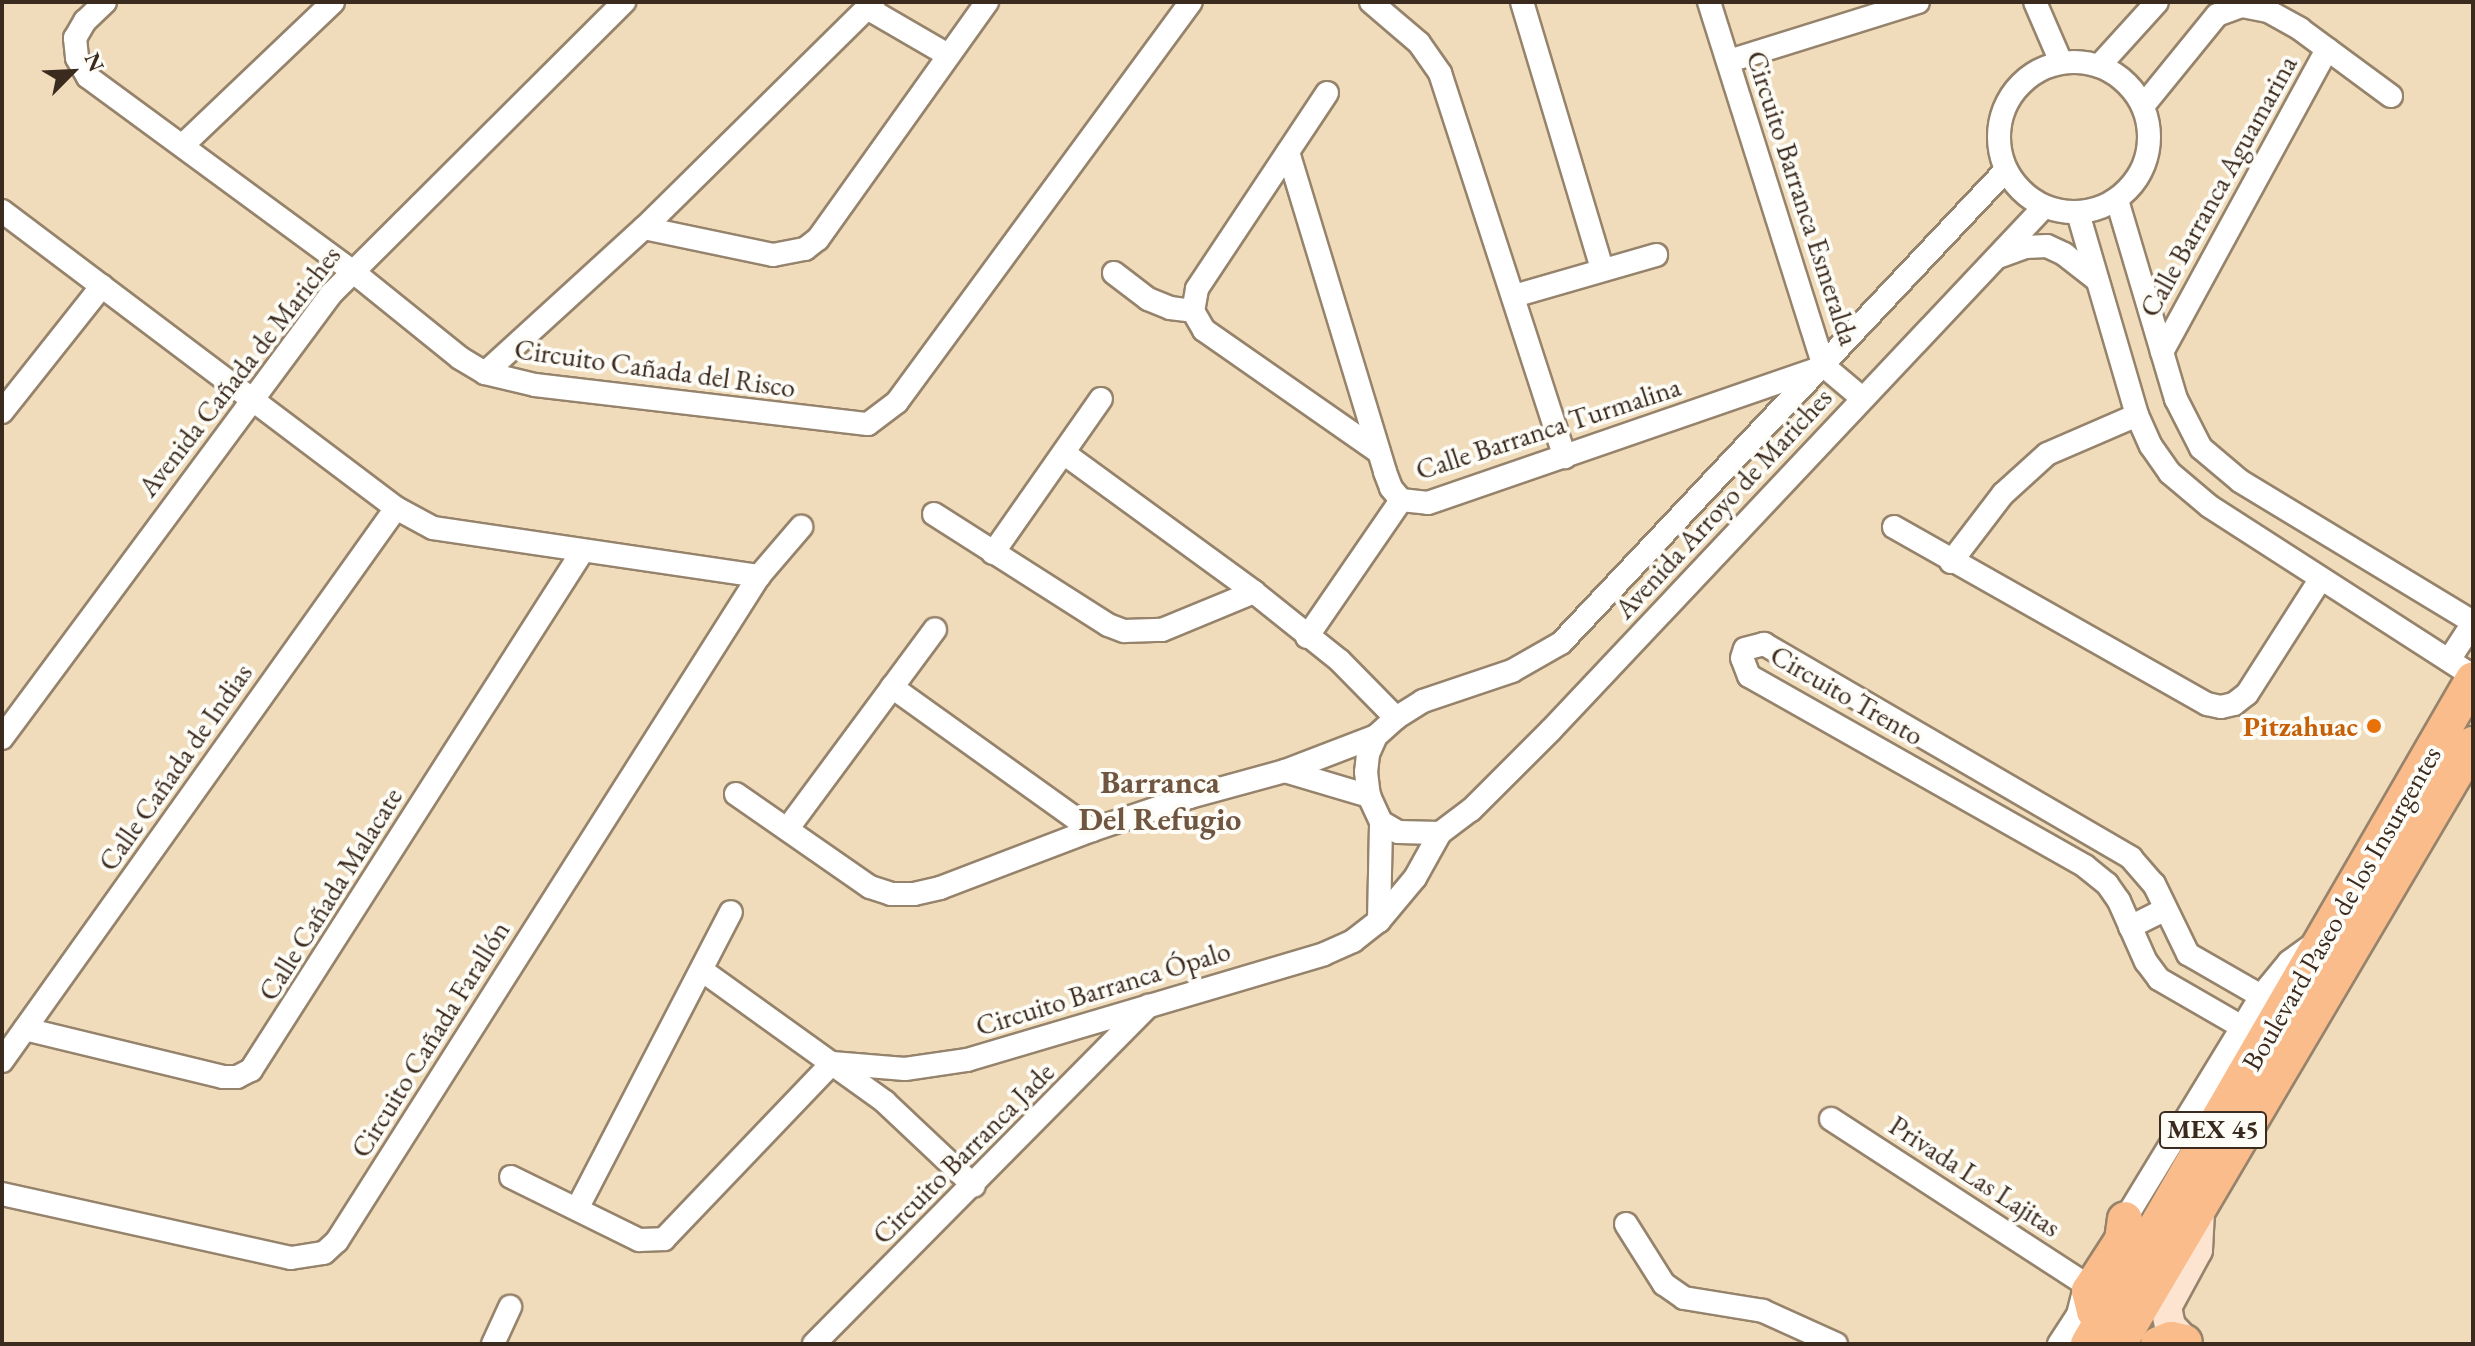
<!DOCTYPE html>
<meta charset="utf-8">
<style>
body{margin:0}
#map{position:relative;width:2475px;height:1346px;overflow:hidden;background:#f0dcba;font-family:"EB Garamond",serif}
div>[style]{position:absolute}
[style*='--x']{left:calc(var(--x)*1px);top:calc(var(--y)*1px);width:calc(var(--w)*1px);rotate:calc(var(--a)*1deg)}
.roads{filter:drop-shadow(2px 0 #96836c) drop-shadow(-2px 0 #96836c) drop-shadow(0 2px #96836c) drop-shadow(0 -2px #96836c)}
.street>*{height:22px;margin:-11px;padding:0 11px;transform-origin:11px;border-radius:11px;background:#fff}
.street>.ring{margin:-11px;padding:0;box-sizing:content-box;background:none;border:22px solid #fff;border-radius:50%}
.secondary>*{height:30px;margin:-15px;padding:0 15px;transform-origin:15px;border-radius:15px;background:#fde4d1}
.primary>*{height:34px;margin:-17px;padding:0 17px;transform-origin:17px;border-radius:17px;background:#fabc8b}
.dots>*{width:22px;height:22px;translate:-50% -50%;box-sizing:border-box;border:4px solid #fdfcf7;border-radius:50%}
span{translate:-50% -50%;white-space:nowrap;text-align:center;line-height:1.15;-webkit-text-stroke:8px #fdfcf7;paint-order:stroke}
.shield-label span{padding:2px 6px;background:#fdfcf7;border:2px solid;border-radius:6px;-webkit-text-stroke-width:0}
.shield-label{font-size:26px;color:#3b2a1e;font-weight:700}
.street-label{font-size:28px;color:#3b2a1e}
.food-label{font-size:28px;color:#c56008;font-weight:700}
.right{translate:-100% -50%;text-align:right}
.quarter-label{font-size:32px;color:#705641;font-weight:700}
.frame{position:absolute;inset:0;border:4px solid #3b2a1e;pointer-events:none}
.north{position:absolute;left:32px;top:32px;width:80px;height:80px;-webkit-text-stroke:6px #fdfcf7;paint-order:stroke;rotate:66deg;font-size:22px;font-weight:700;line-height:32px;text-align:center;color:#3b2a1e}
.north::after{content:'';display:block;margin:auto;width:28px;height:36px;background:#3b2a1e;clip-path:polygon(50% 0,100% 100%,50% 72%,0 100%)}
</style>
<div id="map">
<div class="roads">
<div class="street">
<div style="--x:105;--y:2;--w:28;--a:136"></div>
<div style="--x:85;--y:21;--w:20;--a:120"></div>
<div style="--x:75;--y:38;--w:20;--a:84"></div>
<div style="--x:77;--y:58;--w:22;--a:60"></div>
<div style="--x:88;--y:77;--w:326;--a:36.3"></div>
<div style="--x:351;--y:270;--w:140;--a:38.9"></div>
<div style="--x:460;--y:358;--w:29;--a:31"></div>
<div style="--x:485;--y:373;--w:51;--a:13.5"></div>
<div style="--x:535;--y:385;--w:335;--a:6.7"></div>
<div style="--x:868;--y:424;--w:36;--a:-37"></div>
<div style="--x:897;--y:402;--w:496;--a:-53.7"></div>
<div style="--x:1371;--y:2;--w:63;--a:40.5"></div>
<div style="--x:1419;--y:43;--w:37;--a:55"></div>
<div style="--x:1440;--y:73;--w:404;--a:72"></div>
<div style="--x:1522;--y:2;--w:278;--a:73.3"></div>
<div style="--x:1709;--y:2;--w:382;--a:72.5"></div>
<div style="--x:1824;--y:366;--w:50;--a:40.1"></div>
<div style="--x:2035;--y:2;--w:65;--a:66.6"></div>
<div style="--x:867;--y:8;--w:94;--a:30.1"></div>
<div style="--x:1729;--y:61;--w:198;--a:-17.3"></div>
<div class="ring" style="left:1999px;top:62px;width:128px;height:128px"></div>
<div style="--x:2099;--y:66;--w:86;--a:-47.8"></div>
<div style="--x:1327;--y:93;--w:235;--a:123.6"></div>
<div style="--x:1197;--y:289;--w:22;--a:100"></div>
<div style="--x:1193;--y:311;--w:22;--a:60"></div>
<div style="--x:1204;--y:330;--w:213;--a:34.9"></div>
<div style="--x:2143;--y:106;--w:117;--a:-50.9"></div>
<div style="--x:2217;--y:15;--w:27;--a:-20"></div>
<div style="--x:2242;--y:6;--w:26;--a:11"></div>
<div style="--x:2268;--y:11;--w:37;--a:29"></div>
<div style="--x:2300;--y:29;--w:113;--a:36.4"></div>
<div style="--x:183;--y:145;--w:207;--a:-43.6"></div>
<div style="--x:1288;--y:152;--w:334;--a:73.1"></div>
<div style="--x:1385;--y:472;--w:17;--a:69"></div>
<div style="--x:1391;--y:488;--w:16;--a:50"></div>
<div style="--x:2006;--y:170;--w:649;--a:133.25"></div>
<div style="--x:1561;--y:643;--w:56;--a:150.3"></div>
<div style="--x:1512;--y:671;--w:94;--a:161.4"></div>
<div style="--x:1423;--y:701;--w:32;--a:148"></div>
<div style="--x:1396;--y:718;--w:27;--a:138"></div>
<div style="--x:1376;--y:736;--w:20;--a:114"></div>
<div style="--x:1368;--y:754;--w:18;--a:96"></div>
<div style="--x:1366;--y:772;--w:24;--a:83"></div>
<div style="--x:1369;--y:796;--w:29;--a:65"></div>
<div style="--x:1381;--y:822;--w:20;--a:30"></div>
<div style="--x:1398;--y:832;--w:42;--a:1.4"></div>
<div style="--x:1440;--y:833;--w:39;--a:-37"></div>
<div style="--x:1471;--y:810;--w:113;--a:-45"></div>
<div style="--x:1551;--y:730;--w:719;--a:-46.69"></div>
<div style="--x:2117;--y:200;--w:208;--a:73.5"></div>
<div style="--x:2176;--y:399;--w:55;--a:63"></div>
<div style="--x:2201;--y:448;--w:51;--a:40.2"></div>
<div style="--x:2240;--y:481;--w:272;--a:31.2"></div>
<div style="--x:2;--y:211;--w:493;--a:37"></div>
<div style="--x:396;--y:508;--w:42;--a:28.4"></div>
<div style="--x:433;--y:528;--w:330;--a:8.4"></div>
<div style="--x:2078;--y:213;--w:210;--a:73.7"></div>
<div style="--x:2137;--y:415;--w:34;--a:66"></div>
<div style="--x:2151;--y:446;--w:33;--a:55"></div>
<div style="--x:2170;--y:473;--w:51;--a:40.2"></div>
<div style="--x:2209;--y:506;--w:314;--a:32.8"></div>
<div style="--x:644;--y:228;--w:132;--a:11.8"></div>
<div style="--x:773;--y:255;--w:33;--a:-11"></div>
<div style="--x:805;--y:249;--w:16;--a:-38"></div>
<div style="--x:818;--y:239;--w:291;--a:-54.5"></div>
<div style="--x:2001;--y:256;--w:27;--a:-20"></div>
<div style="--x:2026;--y:247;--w:21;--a:-3"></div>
<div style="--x:2047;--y:246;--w:19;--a:25"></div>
<div style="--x:2064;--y:254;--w:42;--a:38.2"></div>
<div style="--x:1114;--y:273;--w:43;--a:37.4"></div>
<div style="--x:1148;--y:299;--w:24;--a:22"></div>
<div style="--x:1170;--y:308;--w:23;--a:7"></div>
<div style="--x:1514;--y:296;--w:148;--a:-16.1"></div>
<div style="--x:2162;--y:352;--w:345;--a:-61.4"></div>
<div style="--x:485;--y:373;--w:215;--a:-42.4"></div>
<div style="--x:644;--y:228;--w:322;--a:-44.6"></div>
<div style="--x:2;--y:412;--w:161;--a:-51.6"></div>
<div style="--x:1065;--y:454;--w:234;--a:36.1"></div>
<div style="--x:1254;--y:592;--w:110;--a:38.7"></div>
<div style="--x:1340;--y:661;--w:80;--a:45.5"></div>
<div style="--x:1401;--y:500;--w:27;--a:6"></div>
<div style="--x:1428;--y:503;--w:414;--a:-19"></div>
<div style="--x:934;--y:514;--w:206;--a:32.5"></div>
<div style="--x:1108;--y:625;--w:17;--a:21"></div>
<div style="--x:1124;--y:631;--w:38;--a:-2"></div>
<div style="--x:1162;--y:630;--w:100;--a:-22.4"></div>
<div style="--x:1894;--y:527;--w:360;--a:29.5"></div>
<div style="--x:2207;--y:704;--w:14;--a:12"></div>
<div style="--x:2221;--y:707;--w:13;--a:-13"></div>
<div style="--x:2234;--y:704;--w:16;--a:-38"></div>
<div style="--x:2247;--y:694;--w:135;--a:-57.4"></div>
<div style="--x:993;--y:553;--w:188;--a:-55"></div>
<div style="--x:1951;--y:562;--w:86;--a:-52.6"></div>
<div style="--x:2003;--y:494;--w:59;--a:-42.3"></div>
<div style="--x:2047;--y:454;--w:98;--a:-23.4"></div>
<div style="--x:1307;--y:637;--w:166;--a:-55.5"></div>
<div style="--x:2449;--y:660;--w:44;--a:-57"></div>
<div style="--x:892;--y:687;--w:246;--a:35.6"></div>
<div style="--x:2;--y:738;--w:553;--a:-53.46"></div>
<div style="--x:331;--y:294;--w:414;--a:-44.9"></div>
<div style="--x:1285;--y:771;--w:88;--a:16.6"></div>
<div style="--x:736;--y:794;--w:163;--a:34.8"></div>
<div style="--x:870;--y:887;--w:22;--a:18"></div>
<div style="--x:891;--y:894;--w:23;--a:0"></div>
<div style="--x:914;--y:894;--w:27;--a:-13"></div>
<div style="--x:940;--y:888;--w:163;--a:-20.9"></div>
<div style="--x:1092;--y:830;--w:103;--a:-18.6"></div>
<div style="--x:1190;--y:797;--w:98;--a:-15.3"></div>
<div style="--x:1285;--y:771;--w:97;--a:-21"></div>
<div style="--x:788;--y:828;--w:247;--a:-53.5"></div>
<div style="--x:1379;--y:921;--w:99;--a:-88.8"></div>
<div style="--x:2130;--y:927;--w:40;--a:-26.6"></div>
<div style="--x:703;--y:971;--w:224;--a:35.7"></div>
<div style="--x:885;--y:1102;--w:122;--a:43.3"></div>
<div style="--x:2242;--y:1027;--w:96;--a:-150"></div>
<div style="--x:2159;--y:979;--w:21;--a:-127"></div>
<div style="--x:2146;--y:962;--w:67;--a:-113.9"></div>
<div style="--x:2119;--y:901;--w:21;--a:-125"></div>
<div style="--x:2107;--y:884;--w:28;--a:-141"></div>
<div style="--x:2085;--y:866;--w:386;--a:-150.5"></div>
<div style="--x:1749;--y:676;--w:19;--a:-111"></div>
<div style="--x:1742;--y:658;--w:9;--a:-72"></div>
<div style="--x:1745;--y:649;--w:20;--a:-15"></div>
<div style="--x:1764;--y:644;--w:425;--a:30.2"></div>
<div style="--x:2131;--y:858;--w:35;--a:49"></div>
<div style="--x:2154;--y:884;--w:78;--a:64.1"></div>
<div style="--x:2188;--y:954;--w:84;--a:29.9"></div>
<div style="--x:25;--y:1029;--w:204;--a:13.6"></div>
<div style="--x:223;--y:1077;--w:14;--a:0"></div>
<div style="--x:237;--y:1077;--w:16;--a:-27"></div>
<div style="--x:251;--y:1070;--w:615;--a:-57.42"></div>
<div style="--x:2;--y:1061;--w:679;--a:-54.53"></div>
<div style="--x:1831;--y:1119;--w:303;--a:33"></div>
<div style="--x:511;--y:1177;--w:143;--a:26.2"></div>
<div style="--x:639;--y:1240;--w:25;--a:-2"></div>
<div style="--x:664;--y:1239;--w:243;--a:-46.3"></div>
<div style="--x:832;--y:1063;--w:73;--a:4.7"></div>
<div style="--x:905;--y:1069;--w:63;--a:-8.3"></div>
<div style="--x:967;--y:1060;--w:372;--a:-16.5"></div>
<div style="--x:1324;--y:954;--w:32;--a:-24"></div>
<div style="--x:1353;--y:941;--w:33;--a:-38"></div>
<div style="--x:1379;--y:921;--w:56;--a:-50.1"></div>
<div style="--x:1415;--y:878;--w:51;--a:-60.9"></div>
<div style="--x:2;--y:1194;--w:296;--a:12.5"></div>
<div style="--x:291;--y:1258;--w:33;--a:-9"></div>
<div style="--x:324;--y:1253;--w:18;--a:-43"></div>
<div style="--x:337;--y:1241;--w:788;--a:-57.6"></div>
<div style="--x:759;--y:576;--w:65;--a:-49.4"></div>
<div style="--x:578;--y:1207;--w:332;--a:-62.6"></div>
<div style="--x:1626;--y:1224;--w:71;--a:57.7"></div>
<div style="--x:1664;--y:1284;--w:24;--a:35"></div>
<div style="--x:1684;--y:1298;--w:80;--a:9.3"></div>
<div style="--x:1763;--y:1311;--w:80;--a:24.3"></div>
<div style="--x:2119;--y:1229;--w:273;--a:-58.6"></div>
<div style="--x:2261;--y:996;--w:44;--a:-50.5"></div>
<div style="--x:2289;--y:962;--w:29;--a:-36"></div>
<div style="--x:493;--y:1344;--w:41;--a:-65.3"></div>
<div style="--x:814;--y:1344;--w:476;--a:-45.3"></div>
<div style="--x:2059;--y:1344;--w:35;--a:-57"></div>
<div style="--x:2078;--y:1315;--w:30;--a:-76"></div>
</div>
<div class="secondary">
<div style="--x:2185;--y:1342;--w:22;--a:-133"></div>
<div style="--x:2170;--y:1326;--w:19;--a:-102"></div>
<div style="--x:2166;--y:1307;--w:65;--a:-61.5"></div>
<div style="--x:2197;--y:1250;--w:39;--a:-87"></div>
</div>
<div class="primary">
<div style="--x:2114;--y:1332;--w:29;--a:-134"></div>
<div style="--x:2094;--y:1311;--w:21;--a:-104"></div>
<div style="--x:2089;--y:1291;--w:61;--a:-57.1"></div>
<div style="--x:2122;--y:1240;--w:21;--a:-82"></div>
<div style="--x:2088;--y:1344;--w:768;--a:-59.93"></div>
<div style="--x:2119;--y:1344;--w:697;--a:-59.46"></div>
<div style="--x:2158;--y:1344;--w:14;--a:-21"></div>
<div style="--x:2171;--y:1339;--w:14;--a:12"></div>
</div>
</div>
<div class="dots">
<div style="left:2374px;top:726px;background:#e8710a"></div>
</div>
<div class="shield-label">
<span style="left:2213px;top:1130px">MEX 45</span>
</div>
<div class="street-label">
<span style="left:2218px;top:186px;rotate:-61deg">Calle Barranca Aguamarina</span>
<span style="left:1803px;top:198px;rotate:72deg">Circuito Barranca Esmeralda</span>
<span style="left:655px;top:368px;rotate:8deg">Circuito Cañada del Risco</span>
<span style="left:239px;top:371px;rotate:-52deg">Avenida Cañada de Mariches</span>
<span style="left:1548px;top:428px;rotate:-18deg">Calle Barranca Turmalina</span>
<span style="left:1723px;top:503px;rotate:-47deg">Avenida Arroyo de Mariches</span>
<span style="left:1847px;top:695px;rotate:30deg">Circuito Trento</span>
<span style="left:175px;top:767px;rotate:-55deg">Calle Cañada de Indias</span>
<span style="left:330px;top:894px;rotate:-58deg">Calle Cañada Malacate</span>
<span style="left:2341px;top:908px;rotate:-60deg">Boulevard Paseo de los Insurgentes</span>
<span style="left:1103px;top:988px;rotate:-17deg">Circuito Barranca Ópalo</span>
<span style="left:430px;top:1039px;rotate:-58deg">Circuito Cañada Farallón</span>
<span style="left:963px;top:1153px;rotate:-45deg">Circuito Barranca Jade</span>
<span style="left:1975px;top:1176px;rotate:33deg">Privada Las Lajitas</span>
</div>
<div class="food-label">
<span class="right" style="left:2358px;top:726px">Pitzahuac</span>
</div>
<div class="quarter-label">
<span style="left:1160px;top:801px">Barranca<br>Del Refugio</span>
</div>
<div class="frame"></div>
<div class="north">N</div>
</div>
